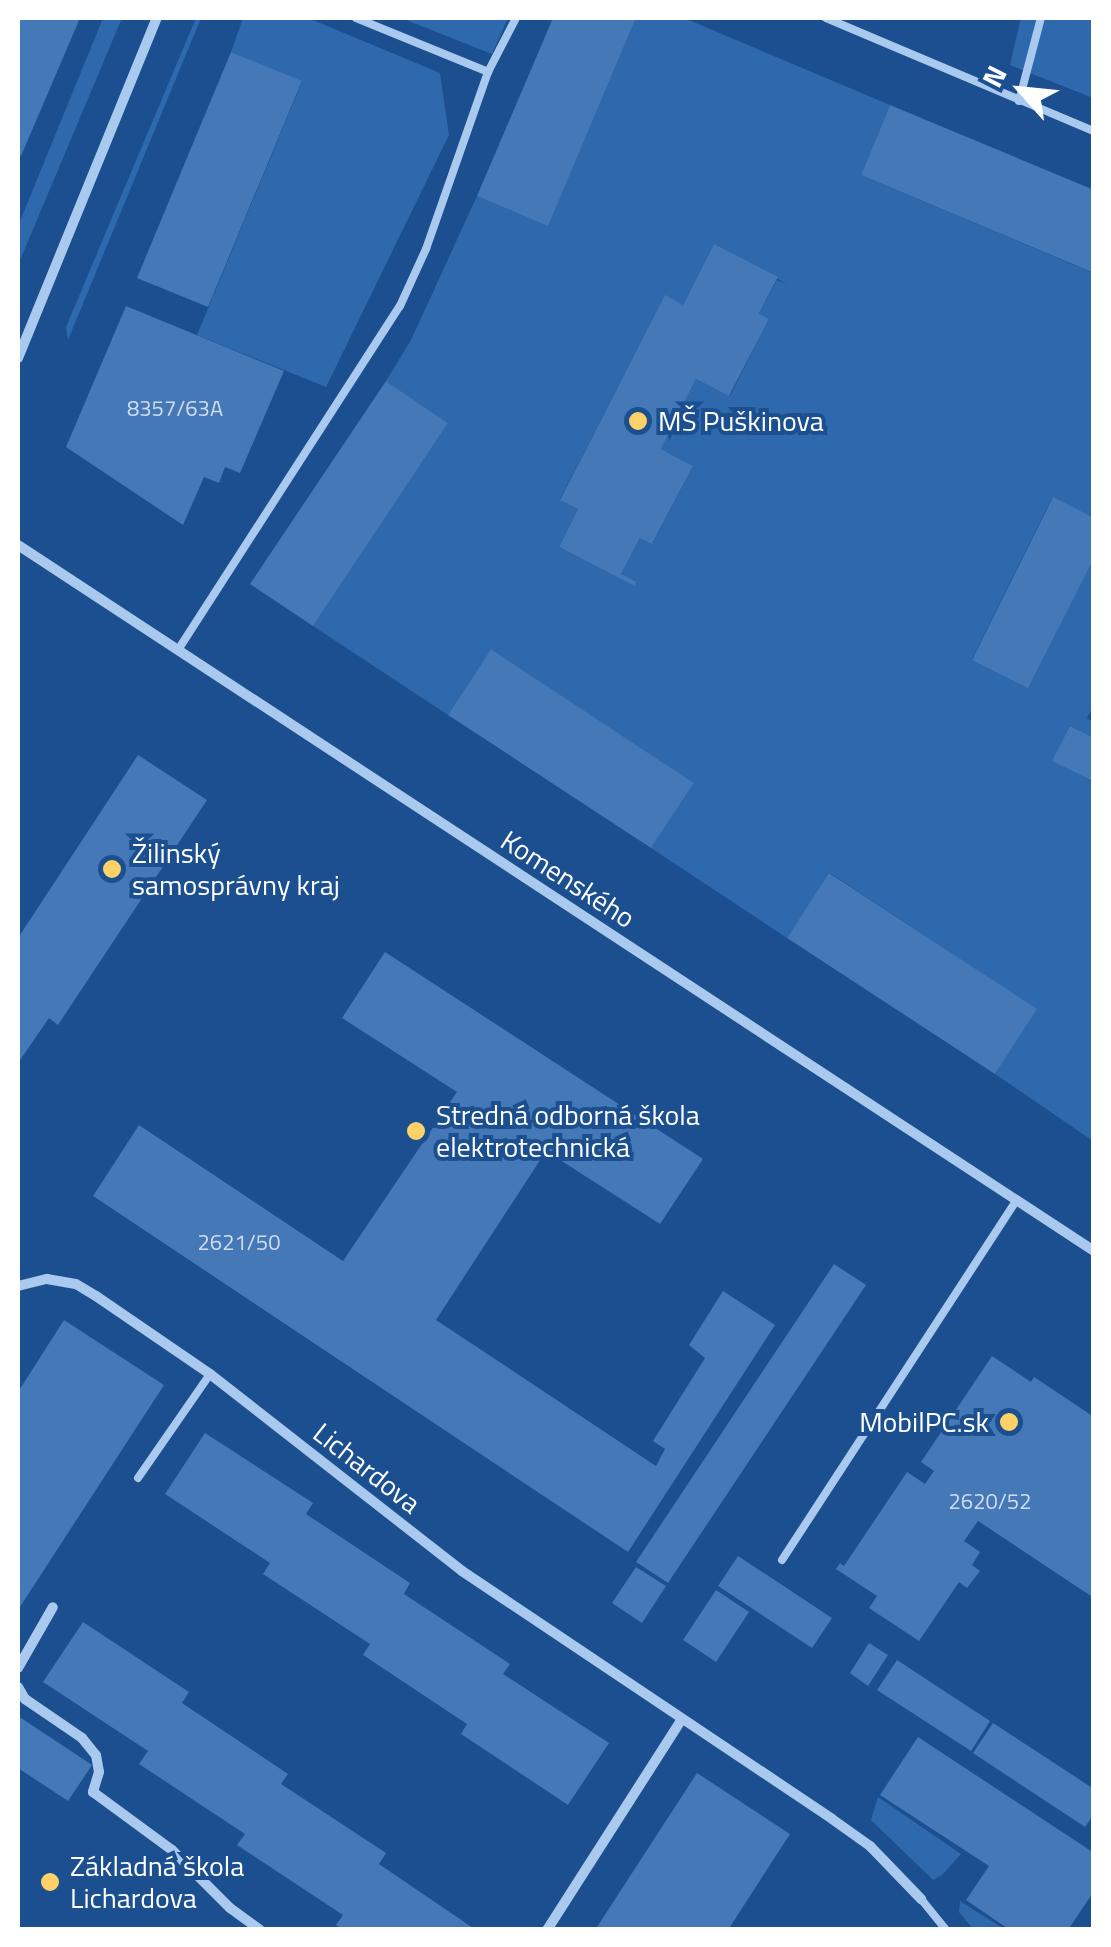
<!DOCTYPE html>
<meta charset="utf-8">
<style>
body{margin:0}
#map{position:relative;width:1111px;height:1947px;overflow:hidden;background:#1b4f8f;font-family:"Titillium Web",sans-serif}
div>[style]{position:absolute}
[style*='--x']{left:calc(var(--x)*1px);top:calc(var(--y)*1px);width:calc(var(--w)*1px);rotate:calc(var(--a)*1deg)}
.green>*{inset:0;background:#2e69ad}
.building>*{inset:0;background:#4478b7}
.service>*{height:8px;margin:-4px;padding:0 4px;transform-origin:4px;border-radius:4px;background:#a9c9ee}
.minor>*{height:10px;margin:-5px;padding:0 5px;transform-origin:5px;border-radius:5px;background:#a9c9ee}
.dots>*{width:28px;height:28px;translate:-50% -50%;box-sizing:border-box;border:5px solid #1b4f8f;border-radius:50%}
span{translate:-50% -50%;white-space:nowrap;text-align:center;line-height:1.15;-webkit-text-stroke:8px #1b4f8f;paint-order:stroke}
.number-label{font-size:22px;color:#d0dded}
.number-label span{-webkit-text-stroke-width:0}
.poi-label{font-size:28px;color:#fff}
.left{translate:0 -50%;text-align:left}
.right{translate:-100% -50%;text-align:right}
.street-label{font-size:28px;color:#fff}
.frame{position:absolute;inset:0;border:20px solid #fff;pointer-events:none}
.north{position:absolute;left:971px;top:40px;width:100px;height:100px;-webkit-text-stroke:8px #1b4f8f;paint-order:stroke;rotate:297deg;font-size:28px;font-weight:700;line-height:40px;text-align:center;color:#fff}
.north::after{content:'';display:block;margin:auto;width:35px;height:45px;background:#fff;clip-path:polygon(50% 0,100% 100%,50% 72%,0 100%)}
</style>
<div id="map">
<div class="green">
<div style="clip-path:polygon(103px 18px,122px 18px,18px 265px,18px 226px)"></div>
<div style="clip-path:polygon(196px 18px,201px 18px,68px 340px,66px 327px)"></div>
<div style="clip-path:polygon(243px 18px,308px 18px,440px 73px,449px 135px,326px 387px,197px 335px,302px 82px,231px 52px)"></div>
<div style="clip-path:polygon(401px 18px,508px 18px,492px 54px)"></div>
<div style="clip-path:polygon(evenodd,636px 18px,684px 18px,890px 105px,861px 175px,1093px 273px,1093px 518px,1052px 498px,972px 659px,1028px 687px,1093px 558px,1094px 705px,1087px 718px,1093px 722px,1093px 730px,1090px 736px,1070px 726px,1053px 761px,1093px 782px,1093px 1141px,995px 1074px,1036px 1009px,830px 873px,787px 938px,651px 848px,694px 783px,491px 649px,448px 715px,313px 626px,448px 423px,386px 381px,411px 340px,477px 196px,548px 225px,636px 18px,714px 244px,787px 284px,777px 280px,759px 313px,769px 319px,730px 396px,696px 379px,661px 449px,693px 466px,653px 543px,640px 538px,621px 574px,635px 585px,559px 547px,578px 509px,560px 499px,665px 296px,683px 305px,714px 244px)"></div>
<div style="clip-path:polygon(1021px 18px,1093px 18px,1093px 98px,1010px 65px)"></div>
<div style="clip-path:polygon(878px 1797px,961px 1854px,942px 1875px,933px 1880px,871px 1820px)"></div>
<div style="clip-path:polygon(960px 1901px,1004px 1929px,973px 1929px,959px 1912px)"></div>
</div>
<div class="building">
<div style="clip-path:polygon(18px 18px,80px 18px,21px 156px,18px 155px)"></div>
<div style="clip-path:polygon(553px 18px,636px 18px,548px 226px,477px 196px)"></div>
<div style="clip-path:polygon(231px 52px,302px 81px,208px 307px,137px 278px)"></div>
<div style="clip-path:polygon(890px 105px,1094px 190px,1094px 273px,861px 175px)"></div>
<div style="clip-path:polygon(714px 244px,778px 277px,759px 313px,769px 319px,729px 396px,696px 379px,661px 449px,693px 466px,652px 544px,640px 538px,621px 574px,636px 582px,635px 586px,559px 547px,578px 509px,560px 500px,665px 295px,683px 305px)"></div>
<div style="clip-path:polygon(126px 306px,284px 371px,240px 473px,225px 467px,219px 483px,204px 477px,183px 525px,66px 447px)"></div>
<div style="clip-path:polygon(386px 381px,448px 423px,313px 626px,250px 584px)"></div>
<div style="clip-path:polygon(1053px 497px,1094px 518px,1094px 558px,1028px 688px,972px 660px)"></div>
<div style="clip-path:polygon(491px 649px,694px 783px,651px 848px,448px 715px)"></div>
<div style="clip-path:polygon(1070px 726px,1090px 736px,1094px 730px,1094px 782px,1052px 761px)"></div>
<div style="clip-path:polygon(138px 755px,207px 800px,58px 1025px,49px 1018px,18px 1063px,18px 938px)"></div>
<div style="clip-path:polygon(829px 873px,1037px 1009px,995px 1074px,787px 938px)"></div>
<div style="clip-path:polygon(385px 952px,703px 1159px,660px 1224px,546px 1151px,436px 1320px,656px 1466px,665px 1449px,653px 1441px,705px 1358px,689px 1345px,723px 1291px,775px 1325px,628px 1552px,93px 1196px,139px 1125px,343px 1261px,457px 1092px,342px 1018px)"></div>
<div style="clip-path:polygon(834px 1264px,866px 1285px,668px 1583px,636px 1562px)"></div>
<div style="clip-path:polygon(64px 1320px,164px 1385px,18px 1610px,18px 1392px)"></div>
<div style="clip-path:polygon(992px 1356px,1031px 1382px,1034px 1377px,1094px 1417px,1094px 1598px,978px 1521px,964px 1541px,980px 1552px,972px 1565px,980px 1571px,967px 1588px,959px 1582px,919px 1641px,869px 1608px,877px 1596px,836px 1569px,840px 1563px,844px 1566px,907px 1472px,925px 1484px,934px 1471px,921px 1462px)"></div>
<div style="clip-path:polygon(205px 1433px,313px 1503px,306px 1514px,410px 1583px,404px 1594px,510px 1664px,503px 1674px,609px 1743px,568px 1805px,461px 1734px,467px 1724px,363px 1655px,370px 1644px,263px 1574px,270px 1563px,165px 1494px)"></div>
<div style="clip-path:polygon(738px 1556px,832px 1618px,812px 1648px,718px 1586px)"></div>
<div style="clip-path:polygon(636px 1567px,666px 1586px,642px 1623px,612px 1603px)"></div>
<div style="clip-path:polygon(716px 1590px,749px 1612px,716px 1662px,683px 1640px)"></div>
<div style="clip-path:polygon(83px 1622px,189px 1692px,182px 1703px,288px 1774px,281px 1784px,386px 1853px,379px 1864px,476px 1930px,342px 1930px,336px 1925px,343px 1915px,237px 1845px,245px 1834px,139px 1764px,148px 1751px,43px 1682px)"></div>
<div style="clip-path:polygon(869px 1643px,888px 1655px,868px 1686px,850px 1673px)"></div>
<div style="clip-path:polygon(897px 1660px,990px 1721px,971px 1751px,877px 1690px)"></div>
<div style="clip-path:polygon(18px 1716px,92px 1765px,68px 1801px,18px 1768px)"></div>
<div style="clip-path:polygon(993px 1723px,1094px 1789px,1094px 1814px,1085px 1827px,973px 1753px)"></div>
<div style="clip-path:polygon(918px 1737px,1094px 1853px,1094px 1891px,1068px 1930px,1010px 1930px,966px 1900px,989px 1866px,880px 1795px)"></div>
<div style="clip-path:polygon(697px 1773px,790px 1834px,728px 1930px,595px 1930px)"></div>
</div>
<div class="service">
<div style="--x:356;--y:18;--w:143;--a:22.2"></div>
<div style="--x:826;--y:18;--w:291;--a:22.9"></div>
<div style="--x:1019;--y:101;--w:86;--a:-75.2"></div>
<div style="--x:178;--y:650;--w:409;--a:-57.2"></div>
<div style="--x:400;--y:306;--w:63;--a:-65.5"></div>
<div style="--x:426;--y:249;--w:188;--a:-70.7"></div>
<div style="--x:488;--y:72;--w:61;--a:-62.6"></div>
<div style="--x:138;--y:1478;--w:126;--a:-55.3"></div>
<div style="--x:782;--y:1560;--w:430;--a:-56.9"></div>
<div style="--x:921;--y:1899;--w:40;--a:51"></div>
</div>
<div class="minor">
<div style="--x:18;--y:358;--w:367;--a:-67.8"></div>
<div style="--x:18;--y:545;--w:1287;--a:33.27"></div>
<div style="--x:18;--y:1286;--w:30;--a:-14"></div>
<div style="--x:47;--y:1279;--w:29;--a:10"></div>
<div style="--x:76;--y:1284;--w:23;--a:31"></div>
<div style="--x:96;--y:1296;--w:138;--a:34.4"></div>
<div style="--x:210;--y:1374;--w:320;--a:38"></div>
<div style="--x:462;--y:1571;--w:445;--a:33.8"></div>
<div style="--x:832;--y:1819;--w:47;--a:35.4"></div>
<div style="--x:870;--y:1846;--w:74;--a:46.1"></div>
<div style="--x:18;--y:1668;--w:70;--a:-60.2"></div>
<div style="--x:18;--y:1687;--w:14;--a:60"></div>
<div style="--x:25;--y:1699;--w:69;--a:34.4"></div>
<div style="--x:82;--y:1738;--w:22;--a:51"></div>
<div style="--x:96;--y:1755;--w:17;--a:80"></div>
<div style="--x:99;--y:1772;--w:21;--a:107"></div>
<div style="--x:93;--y:1792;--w:98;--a:36.3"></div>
<div style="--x:172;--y:1850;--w:82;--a:45"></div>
<div style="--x:230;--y:1908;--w:37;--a:36"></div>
<div style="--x:547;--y:1930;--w:250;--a:-57.4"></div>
</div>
<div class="dots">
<div style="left:638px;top:421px;background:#ffd166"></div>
<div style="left:112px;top:869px;background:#ffd166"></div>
<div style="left:416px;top:1131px;background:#ffd166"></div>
<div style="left:1009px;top:1422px;background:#ffd166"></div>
<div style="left:50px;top:1882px;background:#ffd166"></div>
</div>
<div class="number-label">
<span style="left:175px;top:409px">8357/63A</span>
<span style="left:239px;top:1243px">2621/50</span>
<span style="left:990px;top:1502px">2620/52</span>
</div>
<div class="poi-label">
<span class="left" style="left:658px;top:421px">MŠ Puškinova</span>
<span class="left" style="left:132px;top:869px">Žilinský<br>samosprávny kraj</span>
<span class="left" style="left:436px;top:1131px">Stredná odborná škola<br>elektrotechnická</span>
<span class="right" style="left:989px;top:1422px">MobilPC.sk</span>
<span class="left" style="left:70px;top:1882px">Základná škola<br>Lichardova</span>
</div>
<div class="street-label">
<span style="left:568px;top:879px;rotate:33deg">Komenského</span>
<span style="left:367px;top:1468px;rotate:38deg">Lichardova</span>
</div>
<div class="frame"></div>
<div class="north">N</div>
</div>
